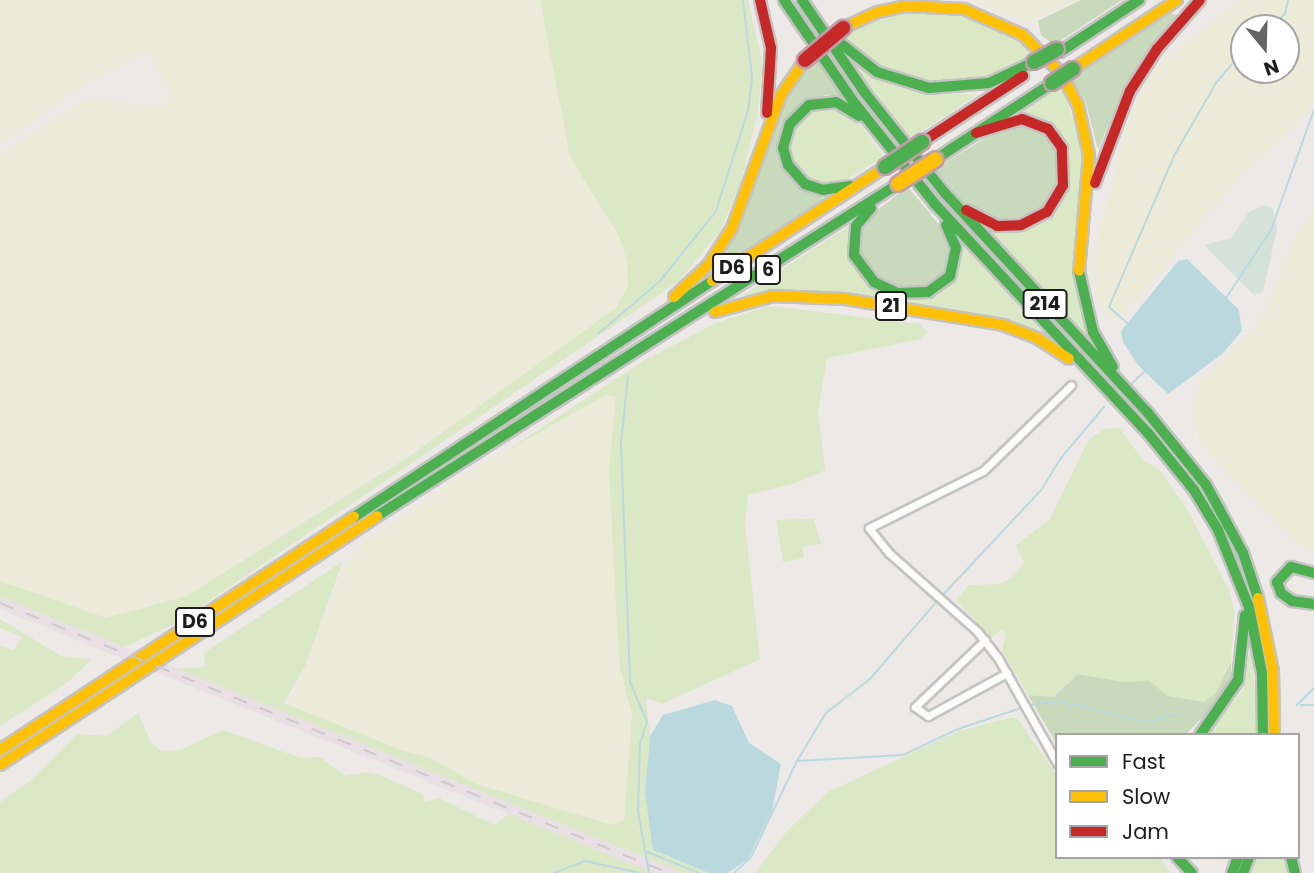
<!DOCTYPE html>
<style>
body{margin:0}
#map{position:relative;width:1314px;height:873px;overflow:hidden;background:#ece9e6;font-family:Poppins,sans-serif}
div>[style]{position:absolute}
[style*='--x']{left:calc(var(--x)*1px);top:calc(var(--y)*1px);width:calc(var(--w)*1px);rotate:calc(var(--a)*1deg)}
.industrial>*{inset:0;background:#e9dfe5}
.farmland>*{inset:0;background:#ecebd9}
.grass>*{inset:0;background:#dae8c6}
.forest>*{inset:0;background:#c9d9bc}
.wetland>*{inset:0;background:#d4e2d9}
.water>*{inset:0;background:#bad9de}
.stream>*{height:2px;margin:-1px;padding:0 1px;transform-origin:1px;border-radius:1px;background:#bad9de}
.roads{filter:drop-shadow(2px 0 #c4c3c2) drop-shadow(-2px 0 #c4c3c2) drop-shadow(0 2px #c4c3c2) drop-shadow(0 -2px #c4c3c2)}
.street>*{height:7px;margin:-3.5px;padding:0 3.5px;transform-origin:3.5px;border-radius:3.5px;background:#fcfcfb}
.fast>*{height:10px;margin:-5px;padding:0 5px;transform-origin:5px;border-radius:5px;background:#4caf50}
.slow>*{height:10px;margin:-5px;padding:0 5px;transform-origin:5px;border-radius:5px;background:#ffc107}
.jam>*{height:10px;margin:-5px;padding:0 5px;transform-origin:5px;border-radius:5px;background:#c62828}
.rail>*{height:2px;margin-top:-1px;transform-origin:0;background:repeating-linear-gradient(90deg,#cacac9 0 14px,transparent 0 28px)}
.bridges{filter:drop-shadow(2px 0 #bf9eaa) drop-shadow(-2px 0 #bf9eaa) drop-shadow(0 2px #bf9eaa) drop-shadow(0 -2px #bf9eaa)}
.fast-bridge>*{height:14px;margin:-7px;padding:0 7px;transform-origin:7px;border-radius:7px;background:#4caf50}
.slow-bridge>*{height:14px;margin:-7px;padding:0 7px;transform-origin:7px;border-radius:7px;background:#ffc107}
.jam-bridge>*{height:14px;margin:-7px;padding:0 7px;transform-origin:7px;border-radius:7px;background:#c62828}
span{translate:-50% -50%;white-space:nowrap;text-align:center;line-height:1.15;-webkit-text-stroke:5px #fff;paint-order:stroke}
.shield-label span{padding:2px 5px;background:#fff;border:2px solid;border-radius:5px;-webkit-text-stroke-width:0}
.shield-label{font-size:19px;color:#1d1d1d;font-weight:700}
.legend{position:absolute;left:1055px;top:733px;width:245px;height:126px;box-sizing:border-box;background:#fff;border:2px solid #a5a5a5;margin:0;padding:9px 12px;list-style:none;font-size:21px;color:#1d1d1d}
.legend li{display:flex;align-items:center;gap:14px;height:35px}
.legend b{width:35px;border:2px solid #a5a5a5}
.north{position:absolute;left:1230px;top:14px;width:70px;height:70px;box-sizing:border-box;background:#fff;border:2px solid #a5a5a5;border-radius:50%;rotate:161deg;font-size:19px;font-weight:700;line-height:28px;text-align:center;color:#1d1d1d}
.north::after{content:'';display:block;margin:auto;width:24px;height:32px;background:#656463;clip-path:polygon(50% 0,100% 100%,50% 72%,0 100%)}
</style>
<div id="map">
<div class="industrial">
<div style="clip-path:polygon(0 597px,684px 873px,654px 873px,173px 679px,0 609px)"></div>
</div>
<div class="farmland">
<div style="clip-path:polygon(0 0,540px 0,570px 157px,619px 236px,630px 275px,625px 294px,616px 308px,583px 334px,467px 417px,187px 596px,106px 618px,0 581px,0 155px,87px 98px,161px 106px,172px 98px,152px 56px,143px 52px,91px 81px,0 144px)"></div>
<div style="clip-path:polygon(971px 0,1081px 0,1026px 23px)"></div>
<div style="clip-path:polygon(evenodd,1238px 0,1314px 0,1314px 100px,1298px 124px,1242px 176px,1140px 295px,1115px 321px,1109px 320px,1094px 294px,1093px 257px,1130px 113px,1154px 70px,1238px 0,1244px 28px,1286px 28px,1286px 70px,1244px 70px,1244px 28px)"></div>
<div style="clip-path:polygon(1314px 208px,1314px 553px,1298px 545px,1219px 465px,1201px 444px,1191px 415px,1199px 382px,1253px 329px,1266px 309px,1296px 233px)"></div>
<div style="clip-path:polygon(606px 395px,615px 395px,618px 403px,609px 471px,620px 668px,632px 716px,624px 820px,612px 825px,476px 784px,429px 757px,404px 751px,289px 705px,345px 563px,359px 546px,460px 476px)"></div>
</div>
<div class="grass">
<div style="clip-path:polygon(540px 0,748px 0,763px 65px,757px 116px,740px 185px,720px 231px,679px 281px,175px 624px,124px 647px,0 597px,0 581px,106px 618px,187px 596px,411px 455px,616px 308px,628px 286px,627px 261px,619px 236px,570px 157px)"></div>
<div style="clip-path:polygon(905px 11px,954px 12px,1009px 33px,1037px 54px,996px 77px,942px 85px,896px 77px,836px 39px,869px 21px)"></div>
<div style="clip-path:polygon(852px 63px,905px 89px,977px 95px,909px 140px)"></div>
<div style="clip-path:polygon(1062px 85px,1084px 154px,1075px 253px,1090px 341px,982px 227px,1023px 230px,1039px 224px,1060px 205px,1069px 186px,1067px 147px,1052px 125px,1018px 113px)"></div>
<div style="clip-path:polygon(819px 104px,851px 113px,884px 156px,842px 183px,806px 182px,790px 164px,789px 132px)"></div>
<div style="clip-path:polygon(853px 223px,849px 257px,871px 286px,909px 300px,929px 298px,955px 279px,963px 246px,1047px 337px,988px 316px,743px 295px)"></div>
<div style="clip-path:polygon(768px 306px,920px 324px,927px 332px,922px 339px,827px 358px,818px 413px,825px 470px,796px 483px,748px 495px,745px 523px,760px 659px,662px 704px,646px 698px,650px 736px,645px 792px,659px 853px,709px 873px,684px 873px,177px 669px,205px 667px,204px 653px,343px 561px,305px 666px,284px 703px,404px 751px,429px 757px,476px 784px,612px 825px,624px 820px,632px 716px,620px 668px,617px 626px,609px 471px,616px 397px,606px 395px,506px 451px,643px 361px,716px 323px)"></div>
<div style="clip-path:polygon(1119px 428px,1144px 461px,1159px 469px,1187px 509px,1229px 590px,1234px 613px,1231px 662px,1217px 691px,1205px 702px,1168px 696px,1149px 681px,1123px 682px,1078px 674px,1054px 697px,1028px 695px,1002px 650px,1006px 634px,1002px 630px,991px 638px,956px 600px,969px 585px,999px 584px,1013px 577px,1024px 563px,1016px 545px,1050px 519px,1089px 439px,1105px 429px)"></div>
<div style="clip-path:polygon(814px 519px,821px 544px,802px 547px,804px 558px,783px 562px,776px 520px)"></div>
<div style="clip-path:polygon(0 619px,63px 657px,92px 659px,68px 682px,0 726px,0 645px,14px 650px,22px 637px,0 628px)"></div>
<div style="clip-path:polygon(1251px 641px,1258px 735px,1206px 735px,1242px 691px)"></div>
<div style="clip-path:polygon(138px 713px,151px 743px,162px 751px,180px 750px,223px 730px,301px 758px,320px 757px,345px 776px,367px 772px,379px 775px,423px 794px,425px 802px,439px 798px,494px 825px,509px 814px,654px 873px,0 873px,0 802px,31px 780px,77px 734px,107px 736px)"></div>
<div style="clip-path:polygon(1010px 718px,1017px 718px,1057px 775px,1057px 857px,1160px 857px,1170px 873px,755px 873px,787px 831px,828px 792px,959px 731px)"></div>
<div style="clip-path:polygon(1257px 857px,1284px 857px,1288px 873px,1252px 873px)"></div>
</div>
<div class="forest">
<div style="clip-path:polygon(1081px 0,1122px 0,1054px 45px,1041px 35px,1038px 21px)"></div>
<div style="clip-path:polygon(1170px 12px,1176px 15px,1128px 80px,1098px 149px,1085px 100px,1071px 78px)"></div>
<div style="clip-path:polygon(815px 58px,843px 99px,827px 95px,806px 100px,785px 121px,779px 139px,788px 176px,824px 199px,694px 286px,710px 268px,781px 102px)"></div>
<div style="clip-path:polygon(1008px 124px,1036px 126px,1058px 150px,1060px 184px,1035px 216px,997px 222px,968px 207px,935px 169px)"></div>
<div style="clip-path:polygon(908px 187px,949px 237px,950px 268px,918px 291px,882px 283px,858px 255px,864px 220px)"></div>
<div style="clip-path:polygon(1231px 662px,1231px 676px,1218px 702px,1185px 735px,1057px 735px,1057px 744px,1028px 695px,1054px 697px,1078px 674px,1123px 682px,1149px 681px,1168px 696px,1205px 702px,1217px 691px)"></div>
</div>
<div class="wetland">
<div style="clip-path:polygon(1263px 205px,1273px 208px,1277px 229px,1263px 292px,1254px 295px,1204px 245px,1231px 238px,1249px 212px)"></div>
</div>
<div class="water">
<div style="clip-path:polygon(1187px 259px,1239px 310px,1242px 331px,1222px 354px,1168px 394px,1138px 365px,1123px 342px,1121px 331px,1178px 261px)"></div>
<div style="clip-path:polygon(715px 700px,732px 706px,749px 743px,781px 764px,772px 811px,748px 859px,728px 873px,709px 873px,653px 850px,645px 792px,650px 736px,663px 715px)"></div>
</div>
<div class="stream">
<div style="--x:1269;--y:28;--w:21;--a:-41"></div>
<div style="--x:1285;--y:14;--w:14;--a:-78"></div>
<div style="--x:1226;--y:298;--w:82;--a:-56.5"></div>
<div style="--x:1271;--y:230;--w:127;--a:-70.3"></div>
<div style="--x:1127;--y:323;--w:24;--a:-138"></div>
<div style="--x:1109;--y:307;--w:167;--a:-66.7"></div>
<div style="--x:1175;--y:154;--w:82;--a:-60"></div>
<div style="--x:1216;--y:83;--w:43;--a:-49.7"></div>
<div style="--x:599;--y:333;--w:80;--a:-40.4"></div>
<div style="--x:660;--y:281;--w:90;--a:-51.3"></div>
<div style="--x:716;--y:211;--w:105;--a:-72.3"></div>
<div style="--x:748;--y:111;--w:34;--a:-83"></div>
<div style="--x:752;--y:77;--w:78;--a:-96.7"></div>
<div style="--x:628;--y:376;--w:68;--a:95.9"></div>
<div style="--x:621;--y:444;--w:238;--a:87.8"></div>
<div style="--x:630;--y:682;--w:43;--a:67"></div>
<div style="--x:647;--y:722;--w:23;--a:108"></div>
<div style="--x:640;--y:744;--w:67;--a:91.7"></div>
<div style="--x:638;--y:811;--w:63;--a:79.9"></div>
<div style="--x:1131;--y:384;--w:18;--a:-43"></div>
<div style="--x:941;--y:597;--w:146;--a:-46.9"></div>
<div style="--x:1041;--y:490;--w:38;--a:-58"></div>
<div style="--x:1061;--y:458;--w:67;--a:-49.9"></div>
<div style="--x:1029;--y:705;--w:29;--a:-8"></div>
<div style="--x:1058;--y:701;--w:90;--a:13.4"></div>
<div style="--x:1146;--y:722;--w:36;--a:-14"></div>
<div style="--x:1297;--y:705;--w:24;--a:-45"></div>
<div style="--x:1301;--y:705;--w:13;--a:0"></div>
<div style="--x:797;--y:761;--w:56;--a:-58.9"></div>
<div style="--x:826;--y:713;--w:56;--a:-37.7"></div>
<div style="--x:870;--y:679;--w:103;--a:-49.3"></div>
<div style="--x:645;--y:851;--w:58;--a:22.2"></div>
<div style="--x:554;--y:873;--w:33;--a:-21"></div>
<div style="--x:585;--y:861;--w:57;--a:12.1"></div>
<div style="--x:734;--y:873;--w:23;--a:-43"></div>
<div style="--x:751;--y:857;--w:106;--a:-64.4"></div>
<div style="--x:797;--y:761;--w:106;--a:-3.2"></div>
<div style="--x:903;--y:755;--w:61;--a:-25.3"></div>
<div style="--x:958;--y:729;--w:70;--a:-18.4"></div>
</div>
<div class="roads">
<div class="street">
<div style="--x:985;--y:640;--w:97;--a:136.3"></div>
<div style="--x:915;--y:707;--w:16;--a:35"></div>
<div style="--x:928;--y:716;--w:90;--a:-28.6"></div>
<div style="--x:1057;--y:763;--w:120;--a:-119.3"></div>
<div style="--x:998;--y:658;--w:33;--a:-128"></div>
<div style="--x:978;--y:632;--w:119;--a:-138.4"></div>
<div style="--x:889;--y:553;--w:32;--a:-129"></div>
<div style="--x:869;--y:528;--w:127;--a:-26.6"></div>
<div style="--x:983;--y:471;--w:123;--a:-44.3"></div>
</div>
<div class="fast">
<div style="--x:784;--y:0;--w:122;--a:55.7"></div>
<div style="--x:853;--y:101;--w:130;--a:51.5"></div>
<div style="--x:934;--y:203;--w:314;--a:47.1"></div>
<div style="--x:1148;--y:433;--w:73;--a:51.1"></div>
<div style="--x:1194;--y:490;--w:47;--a:59"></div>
<div style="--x:1218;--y:530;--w:83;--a:68.1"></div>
<div style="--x:1249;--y:607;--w:67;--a:78.9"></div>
<div style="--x:1262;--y:673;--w:62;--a:89.1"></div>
<div style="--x:802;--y:0;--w:112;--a:55.9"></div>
<div style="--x:865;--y:93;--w:127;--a:51.4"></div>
<div style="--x:944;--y:192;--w:301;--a:47.3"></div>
<div style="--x:1148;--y:413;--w:92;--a:51.1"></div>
<div style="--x:1206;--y:485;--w:77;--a:61.4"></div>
<div style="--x:1243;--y:553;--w:47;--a:71.6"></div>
<div style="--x:835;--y:39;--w:53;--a:38.2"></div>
<div style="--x:877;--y:72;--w:54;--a:17.1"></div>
<div style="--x:929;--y:88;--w:60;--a:-4.8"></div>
<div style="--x:989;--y:83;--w:50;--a:-25"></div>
<div style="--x:1060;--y:52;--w:95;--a:-33.4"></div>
<div style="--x:936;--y:159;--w:139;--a:-33.2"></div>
<div style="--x:850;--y:186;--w:27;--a:172"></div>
<div style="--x:823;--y:190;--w:19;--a:-162"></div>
<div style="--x:805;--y:184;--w:25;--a:-132"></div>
<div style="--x:788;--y:165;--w:18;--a:-106"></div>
<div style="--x:783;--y:148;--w:25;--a:-74"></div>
<div style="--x:790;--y:124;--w:27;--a:-45"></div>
<div style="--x:809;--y:105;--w:27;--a:-6"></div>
<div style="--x:836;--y:102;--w:27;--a:31"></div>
<div style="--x:871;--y:208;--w:23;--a:130"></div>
<div style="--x:856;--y:226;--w:29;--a:94"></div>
<div style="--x:854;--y:255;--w:34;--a:53"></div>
<div style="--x:874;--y:282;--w:26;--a:25"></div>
<div style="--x:898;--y:293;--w:30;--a:-2"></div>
<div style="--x:928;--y:292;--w:27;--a:-36"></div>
<div style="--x:950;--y:276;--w:29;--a:-78"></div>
<div style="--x:956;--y:248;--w:25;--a:-113"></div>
<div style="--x:1079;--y:271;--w:63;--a:77.1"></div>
<div style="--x:1093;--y:332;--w:40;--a:60.3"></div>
<div style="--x:377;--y:516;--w:618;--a:-32.51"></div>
<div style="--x:354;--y:517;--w:429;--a:-33.4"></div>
<div style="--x:1314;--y:573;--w:24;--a:-165"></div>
<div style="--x:1291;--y:567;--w:21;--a:133"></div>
<div style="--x:1277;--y:582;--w:12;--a:70"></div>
<div style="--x:1281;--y:593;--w:14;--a:36"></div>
<div style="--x:1292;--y:601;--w:22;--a:8"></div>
<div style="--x:1200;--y:735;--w:67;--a:-55.4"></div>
<div style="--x:1238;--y:680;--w:65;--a:-83.9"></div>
<div style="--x:1177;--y:857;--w:22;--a:47"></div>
<div style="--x:1291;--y:857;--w:16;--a:76"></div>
<div style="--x:1232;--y:873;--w:17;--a:-69"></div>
<div style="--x:1243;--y:873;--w:17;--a:-69"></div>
</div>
<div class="slow">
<div style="--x:843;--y:28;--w:38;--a:-25"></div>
<div style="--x:878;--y:12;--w:29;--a:-12"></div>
<div style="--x:906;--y:6;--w:58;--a:3"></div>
<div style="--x:964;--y:9;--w:64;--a:23.8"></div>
<div style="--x:1023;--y:35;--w:54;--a:45"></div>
<div style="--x:1061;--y:73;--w:36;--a:62"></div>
<div style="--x:1078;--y:105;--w:51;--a:77.6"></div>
<div style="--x:1089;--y:155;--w:116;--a:94.9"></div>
<div style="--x:1073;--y:69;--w:125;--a:-33.6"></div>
<div style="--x:712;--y:281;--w:207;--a:-33.4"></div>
<div style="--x:674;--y:297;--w:48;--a:-43.3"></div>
<div style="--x:709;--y:264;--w:43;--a:-57.4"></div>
<div style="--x:732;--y:228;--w:142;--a:-69.8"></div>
<div style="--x:781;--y:95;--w:42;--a:-55.6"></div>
<div style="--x:715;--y:312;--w:60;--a:-15.4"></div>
<div style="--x:773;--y:296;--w:72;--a:2.4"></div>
<div style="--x:845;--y:299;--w:160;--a:9.3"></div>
<div style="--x:1003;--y:325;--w:36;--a:21"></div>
<div style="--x:1037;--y:338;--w:38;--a:33"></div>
<div style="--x:1258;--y:598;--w:75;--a:78.4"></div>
<div style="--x:1273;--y:671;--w:64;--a:89.1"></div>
<div style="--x:0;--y:750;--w:424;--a:-33.4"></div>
<div style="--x:0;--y:765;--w:452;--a:-33.4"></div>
</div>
<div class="jam">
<div style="--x:760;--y:0;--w:49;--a:77.1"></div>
<div style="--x:771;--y:48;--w:65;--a:93.5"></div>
<div style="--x:922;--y:142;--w:121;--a:-33.2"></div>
<div style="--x:1095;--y:183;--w:98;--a:-69.2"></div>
<div style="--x:1130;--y:91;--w:50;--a:-57.3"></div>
<div style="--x:1157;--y:49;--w:65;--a:-48.7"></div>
<div style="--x:966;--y:210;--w:35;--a:27"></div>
<div style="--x:997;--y:226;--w:24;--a:-2"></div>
<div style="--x:1021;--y:225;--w:29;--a:-27"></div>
<div style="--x:1047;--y:212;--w:31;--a:-59"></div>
<div style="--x:1063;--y:185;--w:37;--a:-92"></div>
<div style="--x:1062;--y:148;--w:24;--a:-126"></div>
<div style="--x:1048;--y:129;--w:28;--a:-159"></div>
<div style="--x:1022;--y:119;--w:48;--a:163.1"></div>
</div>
</div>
<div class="rail">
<div style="--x:0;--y:603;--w:721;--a:21.98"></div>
</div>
<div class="bridges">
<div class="fast-bridge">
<div style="--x:1034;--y:62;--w:26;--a:-29"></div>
<div style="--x:1052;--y:83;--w:25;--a:-34"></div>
<div style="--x:885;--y:167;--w:45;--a:-34"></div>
</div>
<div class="slow-bridge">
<div style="--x:898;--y:184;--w:45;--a:-33.3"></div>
</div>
<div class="jam-bridge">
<div style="--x:805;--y:60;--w:50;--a:-40.1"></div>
</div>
</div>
<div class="shield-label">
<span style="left:732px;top:268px">D6</span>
<span style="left:768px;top:270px">6</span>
<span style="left:1045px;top:304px">214</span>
<span style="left:891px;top:306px">21</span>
<span style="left:195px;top:622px">D6</span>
</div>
<ul class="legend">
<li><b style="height:9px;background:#4caf50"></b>Fast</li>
<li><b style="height:9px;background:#ffc107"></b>Slow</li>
<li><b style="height:9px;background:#c62828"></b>Jam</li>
</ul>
<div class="north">N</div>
</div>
